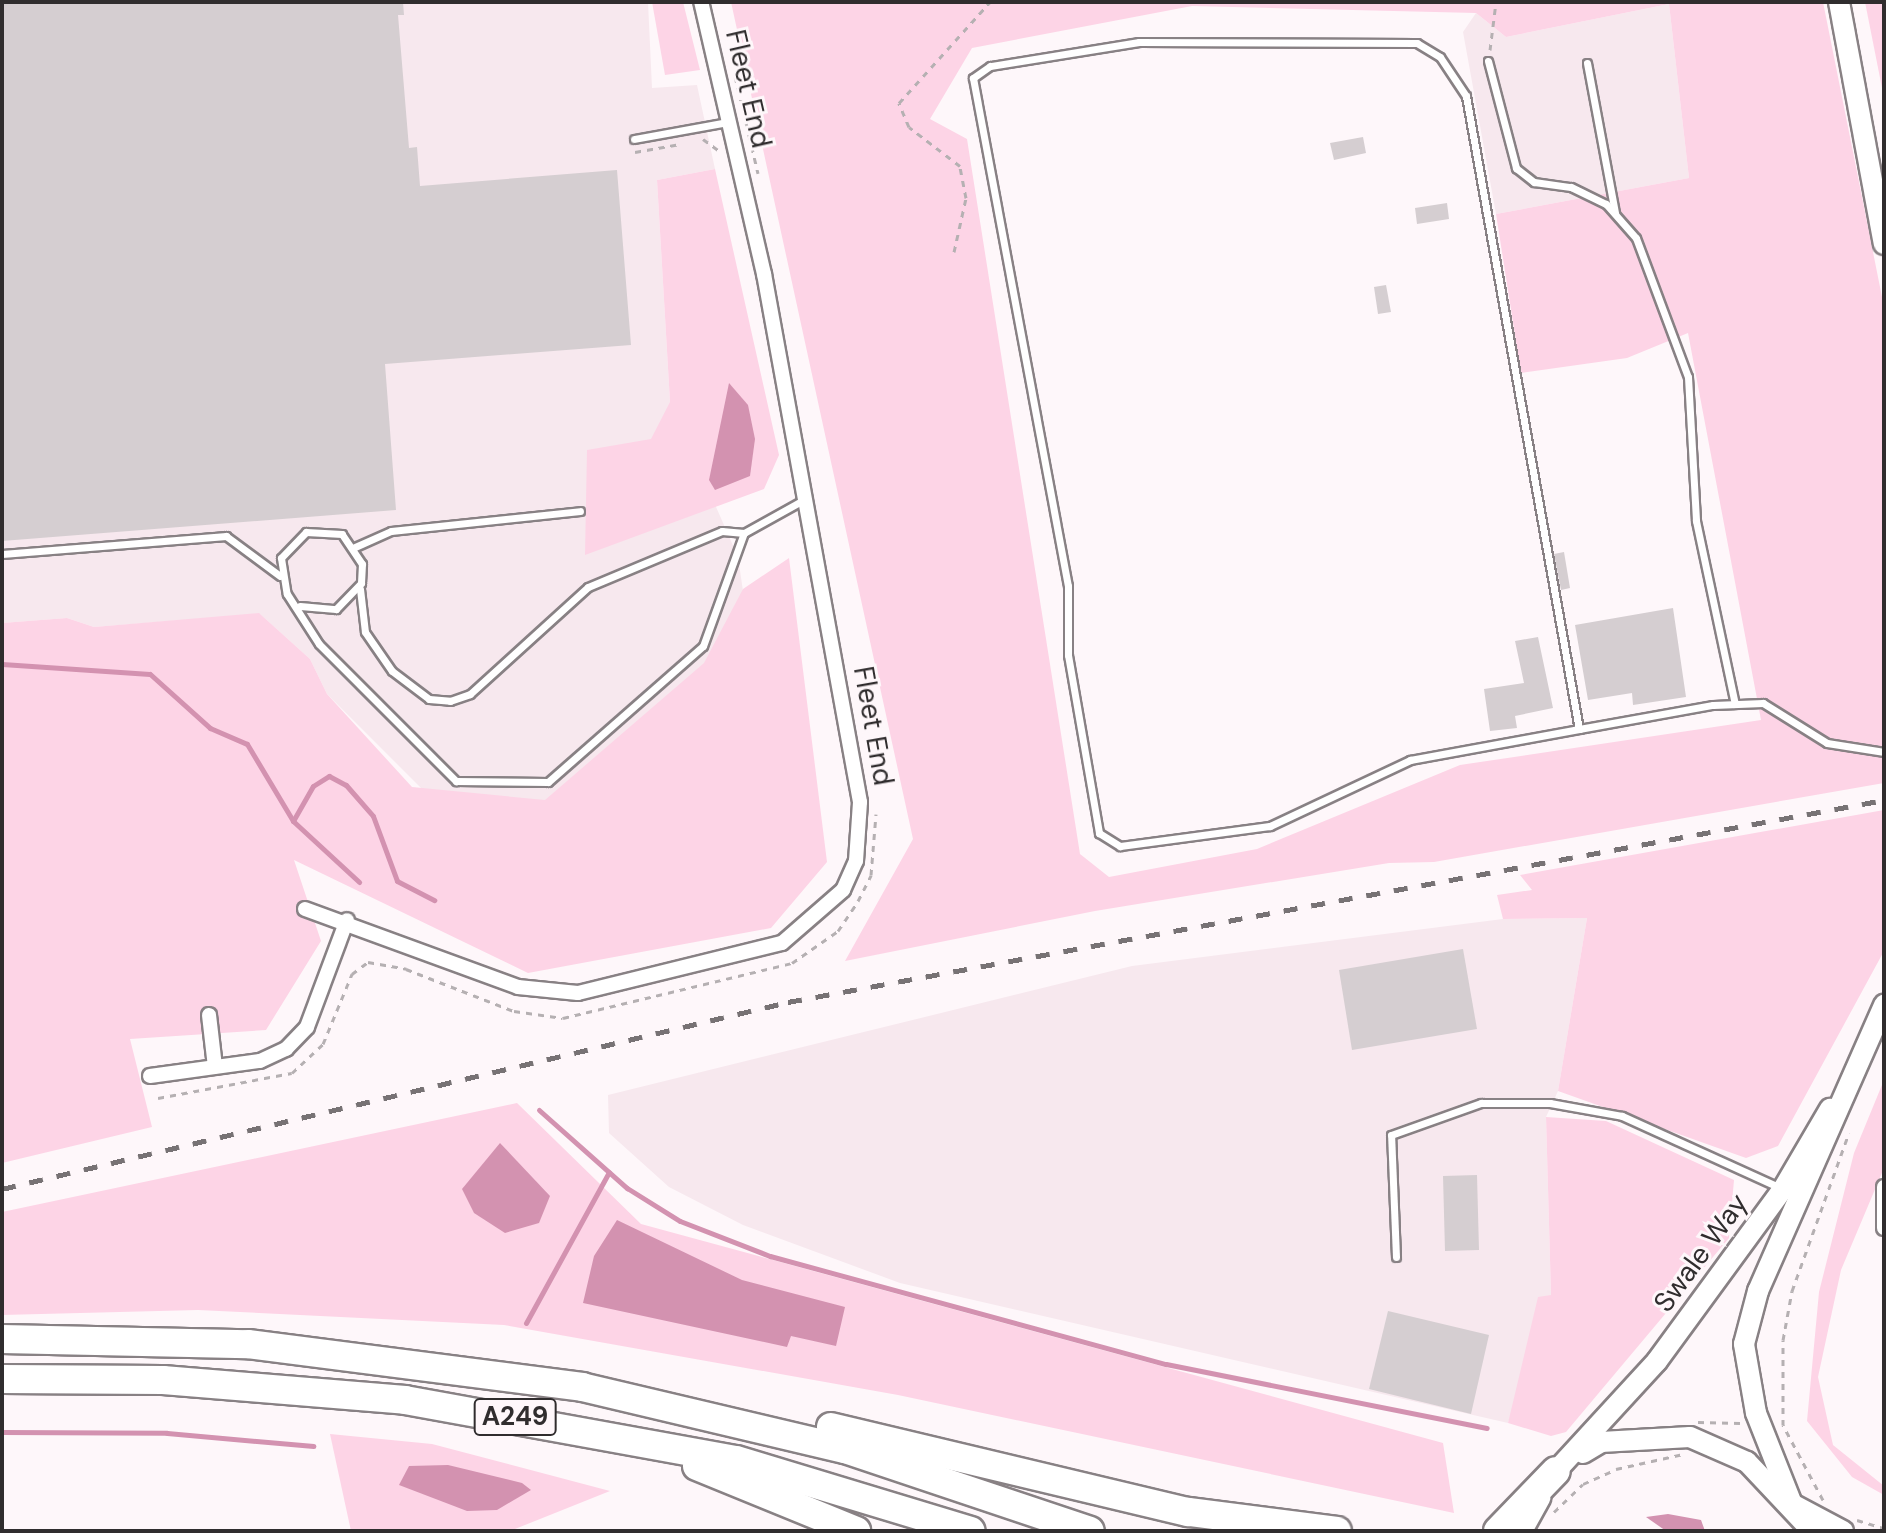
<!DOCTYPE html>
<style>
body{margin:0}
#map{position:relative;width:1886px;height:1533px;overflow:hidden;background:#fef7fa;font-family:"DM Sans",sans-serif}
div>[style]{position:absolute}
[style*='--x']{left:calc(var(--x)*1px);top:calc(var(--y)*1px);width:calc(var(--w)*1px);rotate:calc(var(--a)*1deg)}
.built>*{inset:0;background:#f7e8ee}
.green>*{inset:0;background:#fdd4e6}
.water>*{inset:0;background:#d392b0}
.stream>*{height:5px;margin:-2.5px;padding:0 2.5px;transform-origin:2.5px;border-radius:2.5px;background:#d392b0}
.building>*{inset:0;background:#d5ced1}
.path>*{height:3px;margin-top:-1.5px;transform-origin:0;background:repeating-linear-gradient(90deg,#b5b0b2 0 6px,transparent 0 12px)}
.roads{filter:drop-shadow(2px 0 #888184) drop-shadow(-2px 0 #888184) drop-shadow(0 2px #888184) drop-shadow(0 -2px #888184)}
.lane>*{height:7px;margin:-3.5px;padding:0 3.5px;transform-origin:3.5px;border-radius:3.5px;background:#fff}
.street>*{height:14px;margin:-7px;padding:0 7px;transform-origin:7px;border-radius:7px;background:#fff}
.secondary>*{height:20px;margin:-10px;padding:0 10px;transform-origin:10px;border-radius:10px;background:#fff}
.highway>*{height:28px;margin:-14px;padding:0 14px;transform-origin:14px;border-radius:14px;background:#fff}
.rail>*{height:5px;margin-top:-2.5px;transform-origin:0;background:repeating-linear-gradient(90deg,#777274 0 14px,transparent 0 28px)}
span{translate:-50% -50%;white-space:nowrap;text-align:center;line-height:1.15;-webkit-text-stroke:6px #fef7fa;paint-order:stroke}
.shield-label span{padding:2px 6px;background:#fef7fa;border:2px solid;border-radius:6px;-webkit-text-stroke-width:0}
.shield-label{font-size:26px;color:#302d2e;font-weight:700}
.street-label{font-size:28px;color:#302d2e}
.frame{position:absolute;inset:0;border:4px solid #302d2e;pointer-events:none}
</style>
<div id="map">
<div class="built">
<div style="clip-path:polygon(2px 2px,648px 2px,652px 88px,697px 85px,715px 169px,657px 180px,670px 402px,738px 557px,767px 754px,804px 851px,436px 803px,327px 694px,310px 659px,260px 614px,94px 627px,67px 618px,2px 623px)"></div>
<div style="clip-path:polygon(1669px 4px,1689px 178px,1496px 214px,1463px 32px,1476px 13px,1506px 37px)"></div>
<div style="clip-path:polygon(1587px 918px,1558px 1091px,1546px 1117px,1551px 1296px,1508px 1423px,900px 1283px,743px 1225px,669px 1187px,609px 1133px,608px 1095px,1132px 966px,1503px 919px)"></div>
</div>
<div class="green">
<div style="clip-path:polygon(652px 2px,683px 2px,700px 70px,665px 75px)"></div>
<div style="clip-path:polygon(evenodd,731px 2px,1823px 2px,1884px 307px,1884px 783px,1434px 862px,1389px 863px,1095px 911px,845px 961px,913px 839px,731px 2px,1669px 4px,1689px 178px,1496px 214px,1521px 373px,1627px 358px,1688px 333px,1761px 720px,1460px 765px,1257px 849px,1109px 877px,1080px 854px,967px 139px,930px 119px,972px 48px,1192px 6px,1476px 13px,1506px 37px,1669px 4px)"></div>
<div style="clip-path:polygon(1865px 2px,1884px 2px,1884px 98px)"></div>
<div style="clip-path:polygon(715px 169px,779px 455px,764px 489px,585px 555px,587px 450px,651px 439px,670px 402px,657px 180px)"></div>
<div style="clip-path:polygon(789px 558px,827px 862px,771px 928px,528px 973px,294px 860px,321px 941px,266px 1030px,130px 1039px,152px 1127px,2px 1163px,2px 623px,67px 618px,94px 627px,259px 613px,310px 659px,327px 694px,412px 787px,545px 800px,704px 663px,743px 589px)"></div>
<div style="clip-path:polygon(1884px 810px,1884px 951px,1778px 1146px,1746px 1158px,1558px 1091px,1587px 918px,1503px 919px,1497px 895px,1532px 890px,1520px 875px)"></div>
<div style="clip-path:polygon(1884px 1080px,1884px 1168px,1841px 1270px,1818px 1377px,1833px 1445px,1884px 1486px,1884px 1495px,1852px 1477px,1807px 1421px,1819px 1292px,1854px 1153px)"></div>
<div style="clip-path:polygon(517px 1103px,641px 1224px,1443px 1443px,1454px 1513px,898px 1395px,504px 1325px,198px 1310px,2px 1315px,2px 1212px)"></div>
<div style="clip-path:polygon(1546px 1117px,1606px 1121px,1734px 1180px,1729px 1238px,1566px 1432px,1551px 1436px,1508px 1423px,1538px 1297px,1551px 1295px)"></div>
<div style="clip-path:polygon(330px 1434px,432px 1444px,610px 1491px,510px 1531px,351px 1531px)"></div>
</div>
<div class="water">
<div style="clip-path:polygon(729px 383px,748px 405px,755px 439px,750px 476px,715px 490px,709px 480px)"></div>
<div style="clip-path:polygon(500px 1143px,550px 1196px,539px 1223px,505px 1233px,474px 1213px,462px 1189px)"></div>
<div style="clip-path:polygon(617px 1220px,742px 1280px,845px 1307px,836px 1346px,791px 1336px,787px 1347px,583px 1303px,594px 1256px)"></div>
<div style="clip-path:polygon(448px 1465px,522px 1483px,531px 1490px,497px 1510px,467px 1511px,399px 1485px,409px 1466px)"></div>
<div style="clip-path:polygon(1668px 1514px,1701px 1520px,1705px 1531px,1666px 1531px,1646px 1517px)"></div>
</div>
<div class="stream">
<div style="--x:2;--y:664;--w:148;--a:3.9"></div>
<div style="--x:150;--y:674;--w:81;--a:42"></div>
<div style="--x:210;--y:728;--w:40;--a:23.4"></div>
<div style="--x:247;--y:744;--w:90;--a:59.1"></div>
<div style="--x:293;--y:821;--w:90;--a:42.7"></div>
<div style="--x:293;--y:821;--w:40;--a:-60.3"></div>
<div style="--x:313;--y:786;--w:19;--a:-32"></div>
<div style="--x:329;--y:776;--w:19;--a:28"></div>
<div style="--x:346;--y:785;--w:41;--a:48.9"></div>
<div style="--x:373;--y:816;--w:69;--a:69.7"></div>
<div style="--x:397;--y:881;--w:42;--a:27.2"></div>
<div style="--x:539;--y:1110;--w:118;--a:41.6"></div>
<div style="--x:627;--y:1188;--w:62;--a:31.9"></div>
<div style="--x:680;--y:1221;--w:97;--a:21.3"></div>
<div style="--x:770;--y:1256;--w:410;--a:15.3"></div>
<div style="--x:1166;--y:1364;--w:327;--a:11.3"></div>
<div style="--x:526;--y:1323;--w:172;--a:-61.2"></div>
<div style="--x:2;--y:1432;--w:165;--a:0.3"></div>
<div style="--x:167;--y:1433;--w:147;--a:5.1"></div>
</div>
<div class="building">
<div style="clip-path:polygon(2px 2px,403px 2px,404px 15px,398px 15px,409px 148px,417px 147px,420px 186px,617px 170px,631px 345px,385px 364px,396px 510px,2px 541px)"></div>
<div style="clip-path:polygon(1363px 137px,1366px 153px,1334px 160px,1330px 143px)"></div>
<div style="clip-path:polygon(1447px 203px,1449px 219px,1417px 224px,1415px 208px)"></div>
<div style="clip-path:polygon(1386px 285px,1391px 312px,1378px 314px,1374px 287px)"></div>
<div style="clip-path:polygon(1564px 552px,1570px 588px,1561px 590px,1554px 554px)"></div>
<div style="clip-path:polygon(1673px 608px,1686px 697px,1633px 705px,1632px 693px,1588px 700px,1575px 625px)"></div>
<div style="clip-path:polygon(1538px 637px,1553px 708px,1515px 716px,1517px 728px,1490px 731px,1484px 689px,1524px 683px,1515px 641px)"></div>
<div style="clip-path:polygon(1463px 949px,1477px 1029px,1352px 1050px,1339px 970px)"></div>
<div style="clip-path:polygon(1477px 1175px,1479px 1250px,1445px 1251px,1443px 1176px)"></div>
<div style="clip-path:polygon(1388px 1311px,1489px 1335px,1471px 1414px,1369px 1389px)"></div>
</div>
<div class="path">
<div style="--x:1490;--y:50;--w:48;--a:-82.9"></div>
<div style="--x:735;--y:76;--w:100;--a:76.7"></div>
<div style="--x:703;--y:139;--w:19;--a:36"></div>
<div style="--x:635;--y:152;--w:46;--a:-10.1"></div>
<div style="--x:954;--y:252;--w:55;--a:-77.5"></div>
<div style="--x:966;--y:198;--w:33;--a:-101"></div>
<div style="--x:960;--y:166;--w:64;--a:-142.6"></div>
<div style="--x:909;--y:127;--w:26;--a:-113"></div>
<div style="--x:899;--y:103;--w:136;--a:-48"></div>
<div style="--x:158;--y:1098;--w:136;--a:-10.6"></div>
<div style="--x:292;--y:1073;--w:42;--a:-43.1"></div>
<div style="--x:323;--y:1044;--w:76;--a:-67.5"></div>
<div style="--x:352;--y:974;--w:20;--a:-37"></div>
<div style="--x:368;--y:962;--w:39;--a:10"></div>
<div style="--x:406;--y:969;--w:116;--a:21.3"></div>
<div style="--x:514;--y:1011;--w:49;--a:8.1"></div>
<div style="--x:563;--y:1018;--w:236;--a:-13.5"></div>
<div style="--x:792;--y:963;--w:56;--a:-34.8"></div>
<div style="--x:838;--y:931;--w:36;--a:-56"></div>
<div style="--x:858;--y:901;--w:29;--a:-63"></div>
<div style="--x:871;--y:875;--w:61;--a:-85.3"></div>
<div style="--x:1698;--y:1422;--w:42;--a:1.4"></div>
<div style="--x:1823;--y:1500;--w:85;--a:-118.1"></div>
<div style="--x:1783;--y:1425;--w:85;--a:-90"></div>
<div style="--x:1783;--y:1340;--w:50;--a:-79.6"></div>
<div style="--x:1792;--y:1291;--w:168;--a:-70.2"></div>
<div style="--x:1554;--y:1512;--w:40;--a:-44"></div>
<div style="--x:1583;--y:1484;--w:36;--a:-24"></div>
<div style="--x:1616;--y:1469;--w:69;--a:-12.6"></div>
<div style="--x:1857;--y:1520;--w:28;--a:17"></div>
</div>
<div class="roads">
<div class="lane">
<div style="--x:1488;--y:61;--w:111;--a:75.3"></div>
<div style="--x:1516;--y:168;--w:23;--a:38"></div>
<div style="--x:1534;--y:182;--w:37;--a:8"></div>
<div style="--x:1571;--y:187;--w:39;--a:26"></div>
<div style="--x:1606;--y:204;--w:45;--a:48.6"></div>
<div style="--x:1636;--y:238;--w:148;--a:69.5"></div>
<div style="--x:1688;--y:377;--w:144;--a:86.8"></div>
<div style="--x:1696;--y:521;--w:187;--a:78"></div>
<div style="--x:1587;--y:63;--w:153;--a:79.4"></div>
<div style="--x:634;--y:139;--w:96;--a:-10.3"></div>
<div style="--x:355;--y:547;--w:39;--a:-24"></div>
<div style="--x:391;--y:531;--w:190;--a:-6"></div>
<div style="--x:2;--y:554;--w:225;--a:-4.6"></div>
<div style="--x:226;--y:536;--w:67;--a:36.5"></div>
<div style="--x:360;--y:589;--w:43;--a:83.4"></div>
<div style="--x:365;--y:632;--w:47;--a:55.3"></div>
<div style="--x:392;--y:671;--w:46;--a:37.1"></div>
<div style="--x:429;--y:699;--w:21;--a:5"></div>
<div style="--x:450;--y:701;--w:21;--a:-19"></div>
<div style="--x:470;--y:694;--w:159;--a:-42.2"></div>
<div style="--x:588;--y:587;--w:145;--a:-22.7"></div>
<div style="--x:722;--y:531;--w:22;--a:5"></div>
<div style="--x:744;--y:533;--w:70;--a:-29.1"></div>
<div style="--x:300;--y:606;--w:36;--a:5"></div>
<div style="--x:336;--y:609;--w:36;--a:-46"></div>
<div style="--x:361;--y:583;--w:19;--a:-87"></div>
<div style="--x:362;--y:564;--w:36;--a:-124"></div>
<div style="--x:342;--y:534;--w:36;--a:-177"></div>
<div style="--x:306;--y:532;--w:36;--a:134"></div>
<div style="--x:281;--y:558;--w:36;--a:81"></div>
<div style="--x:287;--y:594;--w:59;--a:57.4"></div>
<div style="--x:319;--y:644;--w:194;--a:45"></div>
<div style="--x:456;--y:781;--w:92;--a:0.6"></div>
<div style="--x:548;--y:782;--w:206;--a:-41.3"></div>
<div style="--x:703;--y:646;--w:120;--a:-70.1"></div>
<div style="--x:1579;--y:729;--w:643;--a:-100.12"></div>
<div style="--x:1466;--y:96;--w:47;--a:-123.7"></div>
<div style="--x:1440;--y:57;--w:27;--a:-149"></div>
<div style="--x:1417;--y:43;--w:278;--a:-179.8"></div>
<div style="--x:1139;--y:42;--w:151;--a:170.8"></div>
<div style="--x:990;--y:66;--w:21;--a:145"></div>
<div style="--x:973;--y:78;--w:517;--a:79.41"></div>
<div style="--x:1068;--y:586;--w:69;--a:90"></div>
<div style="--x:1068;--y:655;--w:181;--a:80.1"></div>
<div style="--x:1099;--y:833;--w:25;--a:32"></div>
<div style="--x:1120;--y:846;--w:151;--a:-7.6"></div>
<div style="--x:1270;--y:826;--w:155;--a:-25.2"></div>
<div style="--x:1410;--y:760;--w:172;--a:-10.4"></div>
<div style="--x:1579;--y:729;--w:136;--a:-10.2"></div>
<div style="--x:1713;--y:705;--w:50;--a:-2.3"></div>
<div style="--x:1763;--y:703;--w:75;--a:32"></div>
<div style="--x:1827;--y:743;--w:58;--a:9"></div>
<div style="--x:1396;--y:1257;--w:122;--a:-92.3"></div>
<div style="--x:1391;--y:1135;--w:96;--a:-19.6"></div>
<div style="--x:1481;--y:1103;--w:69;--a:0"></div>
<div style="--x:1550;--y:1103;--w:73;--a:10.2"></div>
<div style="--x:1622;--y:1116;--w:175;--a:24.4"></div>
</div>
<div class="street">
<div style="--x:305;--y:909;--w:227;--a:20.1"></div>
<div style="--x:518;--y:987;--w:60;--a:5.7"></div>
<div style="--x:578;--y:993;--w:210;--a:-13.8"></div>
<div style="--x:782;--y:943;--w:81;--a:-41"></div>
<div style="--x:843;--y:890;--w:32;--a:-66"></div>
<div style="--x:856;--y:861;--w:59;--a:-86.1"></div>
<div style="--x:860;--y:802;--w:537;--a:-100.3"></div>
<div style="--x:764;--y:274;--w:279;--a:-103"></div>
<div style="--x:209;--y:1015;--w:52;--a:83.4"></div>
<div style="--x:150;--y:1076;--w:111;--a:-7.8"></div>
<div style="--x:260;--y:1061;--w:29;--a:-25"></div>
<div style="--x:286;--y:1049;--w:30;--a:-46"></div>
<div style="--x:307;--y:1027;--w:114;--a:-69.5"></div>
<div style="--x:1884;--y:1187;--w:41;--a:90"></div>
</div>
<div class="secondary">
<div style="--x:1839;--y:2;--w:246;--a:79.5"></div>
<div style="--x:1583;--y:1453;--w:21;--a:-31"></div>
<div style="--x:1601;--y:1442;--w:89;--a:-3.2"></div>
<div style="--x:1690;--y:1437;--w:62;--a:23.7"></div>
<div style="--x:1747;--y:1462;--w:95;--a:46.7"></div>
<div style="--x:1556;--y:1471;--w:149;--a:-47.4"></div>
<div style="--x:1657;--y:1361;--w:213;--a:-53.8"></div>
<div style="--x:1783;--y:1189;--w:93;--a:-59.6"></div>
<div style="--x:1522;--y:1531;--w:38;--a:-61"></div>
<div style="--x:1843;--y:1531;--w:58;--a:-152.1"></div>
<div style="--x:1792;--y:1504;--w:98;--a:-111.6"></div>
<div style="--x:1756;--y:1413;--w:70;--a:-99.9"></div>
<div style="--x:1744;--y:1344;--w:55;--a:-75.2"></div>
<div style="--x:1758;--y:1291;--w:313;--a:-66.2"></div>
</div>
<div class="highway">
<div style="--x:2;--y:1339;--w:246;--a:1.2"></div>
<div style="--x:248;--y:1344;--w:337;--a:7.3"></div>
<div style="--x:582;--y:1387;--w:270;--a:13.3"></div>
<div style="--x:845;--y:1449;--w:258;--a:18.5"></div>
<div style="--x:2;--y:1379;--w:161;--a:0.4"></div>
<div style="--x:163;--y:1380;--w:243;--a:4.7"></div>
<div style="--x:405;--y:1400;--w:336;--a:10.3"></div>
<div style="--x:736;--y:1460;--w:245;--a:16.8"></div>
<div style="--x:831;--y:1427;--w:368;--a:13.4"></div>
<div style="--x:1189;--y:1512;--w:149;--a:7.3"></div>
<div style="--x:697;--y:1466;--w:172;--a:22.2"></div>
<div style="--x:1498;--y:1531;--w:83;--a:-46"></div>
</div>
</div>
<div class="rail">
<div style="--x:2;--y:1189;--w:808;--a:-13.38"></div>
<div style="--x:788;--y:1002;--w:1114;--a:-10.44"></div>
</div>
<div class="shield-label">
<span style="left:515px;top:1417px">A249</span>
</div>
<div class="street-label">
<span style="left:748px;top:89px;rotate:77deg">Fleet End</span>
<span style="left:873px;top:726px;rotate:80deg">Fleet End</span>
<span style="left:1701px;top:1253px;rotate:-54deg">Swale Way</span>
</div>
<div class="frame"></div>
</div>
